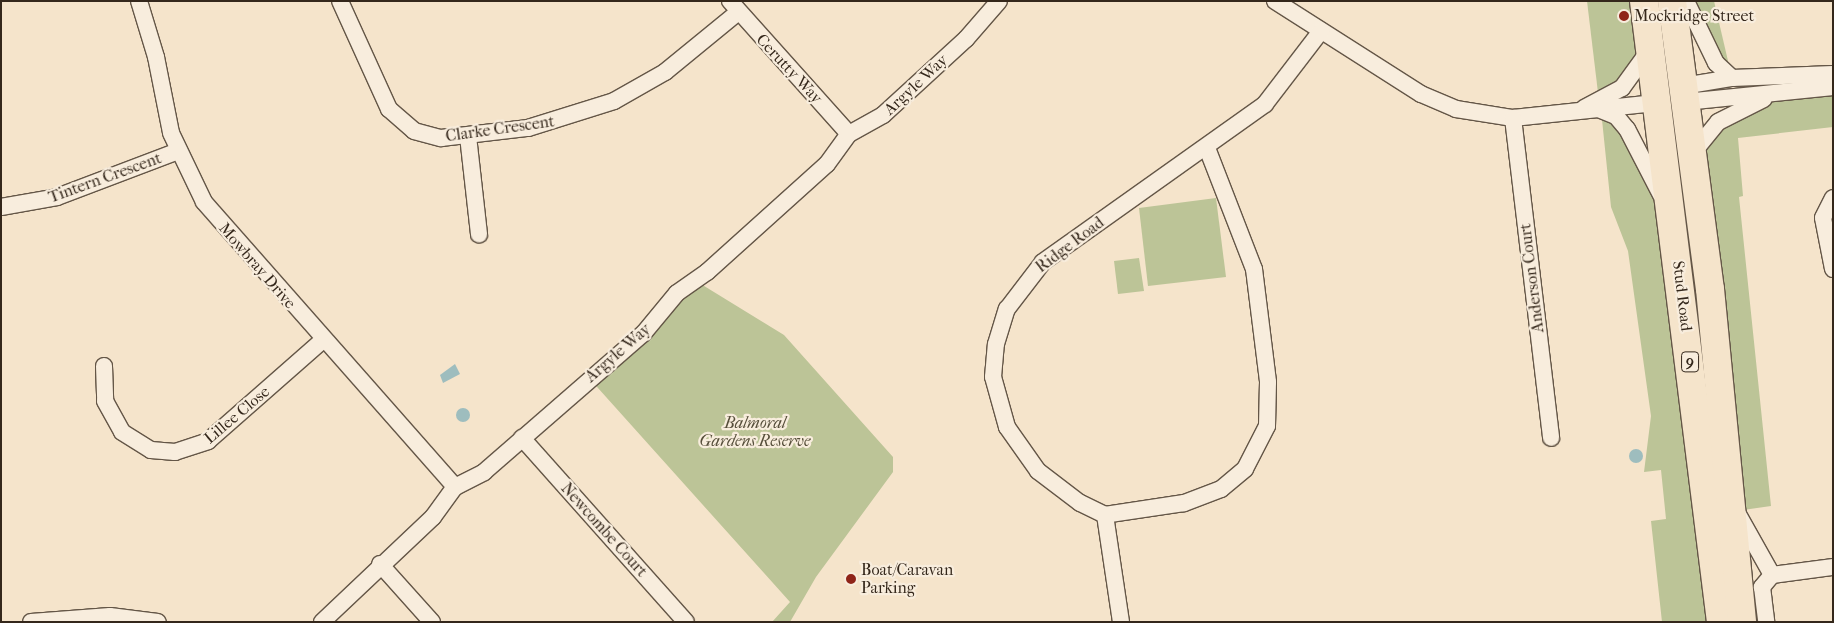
<!DOCTYPE html>
<style>
body{margin:0}
#map{position:relative;width:1834px;height:623px;overflow:hidden;background:#f5e4cb;font-family:"IM FELL French Canon",serif}
div>[style]{position:absolute}
[style*='--x']{left:calc(var(--x)*1px);top:calc(var(--y)*1px);width:calc(var(--w)*1px);rotate:calc(var(--a)*1deg)}
.green>*{inset:0;background:#bcc497}
.water>*{inset:0;background:#9ebdbe}
.round{border-radius:50%}
.roads{filter:drop-shadow(1px 0 #645647) drop-shadow(-1px 0 #645647) drop-shadow(0 1px #645647) drop-shadow(0 -1px #645647)}
.street>*{height:16px;margin:-8px;padding:0 8px;transform-origin:8px;border-radius:8px;background:#f8eddd}
.highway>*{height:28px;margin:-14px;padding:0 14px;transform-origin:14px;border-radius:14px;background:#f5e4cb}
.dots>*{width:14px;height:14px;translate:-50% -50%;box-sizing:border-box;border:2px solid #f8eddd;border-radius:50%}
span{translate:-50% -50%;white-space:nowrap;text-align:center;line-height:1.15;-webkit-text-stroke:4.5px #f8eddd;paint-order:stroke}
.shield-label span{padding:1px 4px;background:#f8eddd;border:1px solid;border-radius:4px;-webkit-text-stroke-width:0}
.shield-label{font-size:15px;color:#34271b;font-weight:700}
.poi-label{font-size:16px;color:#34271b}
.left{translate:0 -50%;text-align:left}
.street-label{font-size:16px;color:#34271b}
.park-label{font-size:16px;color:#564e3a;font-style:italic}
.frame{position:absolute;inset:0;border:2px solid #34271b;pointer-events:none}
</style>
<div id="map">
<div class="green">
<div style="clip-path:polygon(1587px 1px,1644px 1px,1649px 51px,1599px 101px)"></div>
<div style="clip-path:polygon(1686px 1px,1714px 1px,1732px 78px)"></div>
<div style="clip-path:polygon(1833px 88px,1833px 127px,1738px 138px,1743px 196px,1739px 197px,1771px 506px,1736px 511px,1703px 137px,1773px 95px)"></div>
<div style="clip-path:polygon(1601px 110px,1616px 116px,1665px 203px,1720px 622px,1662px 622px,1651px 521px,1666px 519px,1661px 470px,1644px 472px,1651px 416px,1628px 251px,1611px 207px)"></div>
<div style="clip-path:polygon(1216px 198px,1226px 277px,1148px 286px,1139px 208px)"></div>
<div style="clip-path:polygon(1139px 258px,1144px 291px,1118px 294px,1114px 261px)"></div>
<div style="clip-path:polygon(696px 281px,784px 335px,893px 457px,893px 472px,816px 577px,790px 622px,772px 622px,790px 602px,589px 378px)"></div>
</div>
<div class="water">
<div style="clip-path:polygon(455px 364px,460px 374px,443px 383px,440px 375px)"></div>
<div class="round" style="left:456px;top:408px;width:14px;height:14px"></div>
<div class="round" style="left:1629px;top:449px;width:14px;height:14px"></div>
</div>
<div class="roads">
<div class="street">
<div style="--x:139;--y:1;--w:59;--a:73.1"></div>
<div style="--x:156;--y:57;--w:77;--a:78.8"></div>
<div style="--x:171;--y:133;--w:76;--a:64.4"></div>
<div style="--x:204;--y:202;--w:380;--a:48.6"></div>
<div style="--x:340;--y:1;--w:119;--a:65.6"></div>
<div style="--x:389;--y:109;--w:33;--a:41"></div>
<div style="--x:414;--y:131;--w:28;--a:15"></div>
<div style="--x:441;--y:138;--w:88;--a:-6.6"></div>
<div style="--x:528;--y:128;--w:90;--a:-17.4"></div>
<div style="--x:614;--y:101;--w:59;--a:-29.6"></div>
<div style="--x:665;--y:72;--w:93;--a:-39.3"></div>
<div style="--x:730;--y:1;--w:178;--a:48.2"></div>
<div style="--x:1275;--y:1;--w:173;--a:32.5"></div>
<div style="--x:1421;--y:94;--w:38;--a:23"></div>
<div style="--x:1456;--y:109;--w:58;--a:9"></div>
<div style="--x:1513;--y:118;--w:143;--a:-6"></div>
<div style="--x:1686;--y:1;--w:69;--a:64.2"></div>
<div style="--x:1716;--y:63;--w:22;--a:43"></div>
<div style="--x:1683;--y:86;--w:50;--a:-9.3"></div>
<div style="--x:1732;--y:78;--w:101;--a:-2.3"></div>
<div style="--x:1685;--y:102;--w:149;--a:-5.8"></div>
<div style="--x:1584;--y:108;--w:43;--a:-27.8"></div>
<div style="--x:1622;--y:88;--w:44;--a:-54.2"></div>
<div style="--x:1601;--y:110;--w:16;--a:22"></div>
<div style="--x:1616;--y:116;--w:17;--a:50"></div>
<div style="--x:1627;--y:129;--w:74;--a:62.7"></div>
<div style="--x:1513;--y:118;--w:322;--a:83.2"></div>
<div style="--x:468;--y:136;--w:99;--a:83.6"></div>
<div style="--x:1207;--y:148;--w:130;--a:68.8"></div>
<div style="--x:1254;--y:269;--w:114;--a:82.9"></div>
<div style="--x:1268;--y:382;--w:44;--a:91.3"></div>
<div style="--x:1267;--y:426;--w:48;--a:117.1"></div>
<div style="--x:1245;--y:469;--w:31;--a:140"></div>
<div style="--x:1221;--y:489;--w:40;--a:159"></div>
<div style="--x:1184;--y:503;--w:80;--a:171.4"></div>
<div style="--x:1105;--y:515;--w:28;--a:-154"></div>
<div style="--x:1080;--y:503;--w:53;--a:-142.7"></div>
<div style="--x:1038;--y:471;--w:54;--a:-125.2"></div>
<div style="--x:1007;--y:427;--w:52;--a:-105.6"></div>
<div style="--x:993;--y:377;--w:33;--a:-85"></div>
<div style="--x:996;--y:344;--w:37;--a:-73"></div>
<div style="--x:1007;--y:309;--w:59;--a:-52.5"></div>
<div style="--x:1043;--y:262;--w:272;--a:-35.4"></div>
<div style="--x:1265;--y:104;--w:92;--a:-52.5"></div>
<div style="--x:1692;--y:154;--w:41;--a:-50.9"></div>
<div style="--x:1718;--y:122;--w:51;--a:-26.6"></div>
<div style="--x:1833;--y:198;--w:22;--a:117"></div>
<div style="--x:1823;--y:218;--w:52;--a:78.9"></div>
<div style="--x:1;--y:207;--w:57;--a:-10.1"></div>
<div style="--x:57;--y:197;--w:129;--a:-20.8"></div>
<div style="--x:104;--y:366;--w:35;--a:88"></div>
<div style="--x:105;--y:401;--w:35;--a:61"></div>
<div style="--x:122;--y:432;--w:34;--a:32"></div>
<div style="--x:151;--y:450;--w:24;--a:5"></div>
<div style="--x:175;--y:452;--w:35;--a:-18"></div>
<div style="--x:208;--y:441;--w:153;--a:-41.3"></div>
<div style="--x:522;--y:438;--w:246;--a:48.3"></div>
<div style="--x:1735;--y:509;--w:76;--a:60.7"></div>
<div style="--x:1772;--y:575;--w:16;--a:130"></div>
<div style="--x:1762;--y:587;--w:35;--a:83"></div>
<div style="--x:1105;--y:515;--w:108;--a:81.5"></div>
<div style="--x:380;--y:564;--w:78;--a:48.1"></div>
<div style="--x:1772;--y:575;--w:62;--a:-7.5"></div>
<div style="--x:31;--y:622;--w:79;--a:-4.3"></div>
<div style="--x:110;--y:616;--w:48;--a:7.1"></div>
<div style="--x:322;--y:622;--w:153;--a:-43.4"></div>
<div style="--x:433;--y:517;--w:37;--a:-54"></div>
<div style="--x:455;--y:487;--w:33;--a:-27"></div>
<div style="--x:484;--y:472;--w:211;--a:-41"></div>
<div style="--x:643;--y:334;--w:53;--a:-50.3"></div>
<div style="--x:677;--y:293;--w:37;--a:-35"></div>
<div style="--x:707;--y:272;--w:161;--a:-42"></div>
<div style="--x:827;--y:164;--w:37;--a:-54"></div>
<div style="--x:849;--y:134;--w:39;--a:-29"></div>
<div style="--x:883;--y:115;--w:113;--a:-42.5"></div>
<div style="--x:966;--y:39;--w:50;--a:-49"></div>
</div>
<div class="highway">
<div style="--x:1644;--y:1;--w:626;--a:82.93"></div>
<div style="--x:1672;--y:1;--w:290;--a:82.5"></div>
<div style="--x:1710;--y:289;--w:335;--a:84.5"></div>
</div>
</div>
<div class="dots">
<div style="left:1624px;top:16px;background:#8f2418"></div>
<div style="left:851px;top:579px;background:#8f2418"></div>
</div>
<div class="shield-label">
<span style="left:1690px;top:362px">9</span>
</div>
<div class="poi-label">
<span class="left" style="left:1634px;top:16px">Mockridge Street</span>
<span class="left" style="left:861px;top:579px">Boat/Caravan<br>Parking</span>
</div>
<div class="street-label">
<span style="left:789px;top:69px;rotate:47deg">Cerutty Way</span>
<span style="left:916px;top:85px;rotate:-43deg">Argyle Way</span>
<span style="left:500px;top:129px;rotate:-8deg">Clarke Crescent</span>
<span style="left:105px;top:178px;rotate:-20deg">Tintern Crescent</span>
<span style="left:1070px;top:245px;rotate:-37deg">Ridge Road</span>
<span style="left:257px;top:266px;rotate:49deg">Mowbray Drive</span>
<span style="left:1532px;top:278px;rotate:-97deg">Anderson Court</span>
<span style="left:1682px;top:296px;rotate:83deg">Stud Road</span>
<span style="left:618px;top:353px;rotate:-41deg">Argyle Way</span>
<span style="left:237px;top:415px;rotate:-40deg">Lillee Close</span>
<span style="left:604px;top:530px;rotate:48deg">Newcombe Court</span>
</div>
<div class="park-label">
<span style="left:755px;top:432px">Balmoral<br>Gardens Reserve</span>
</div>
<div class="frame"></div>
</div>
